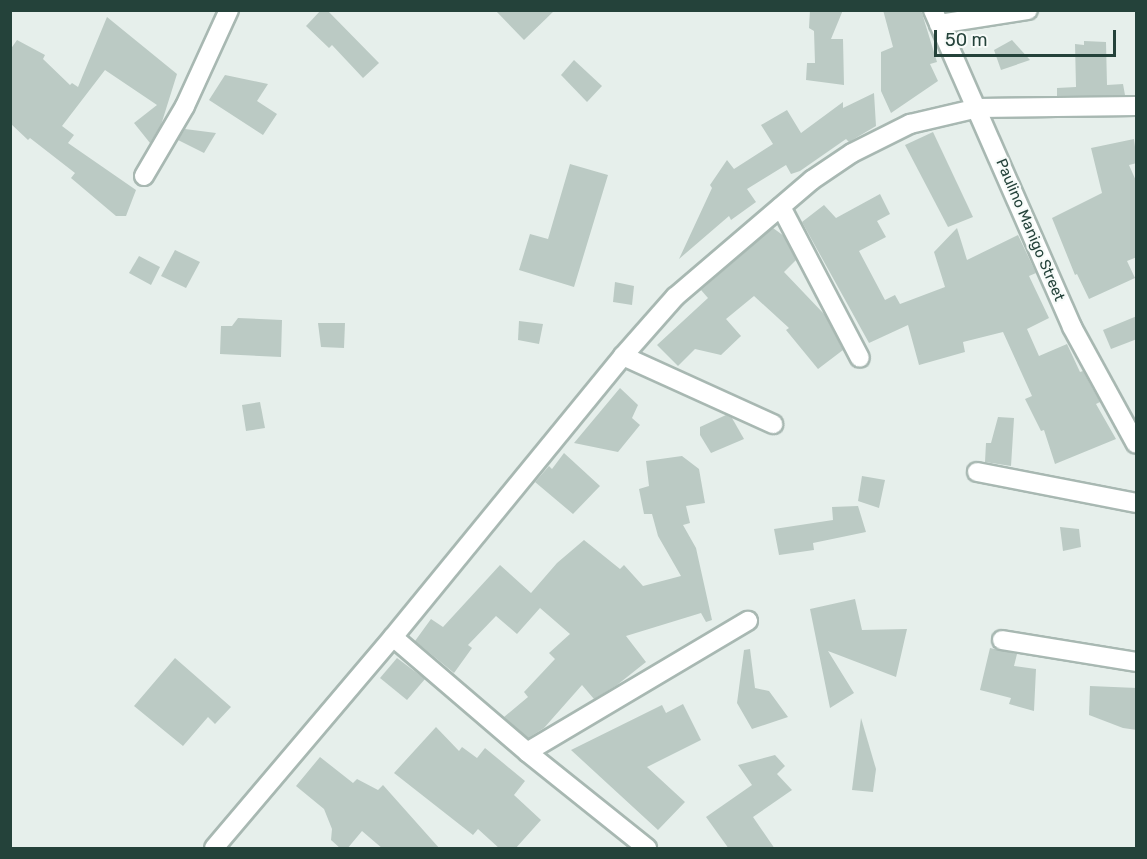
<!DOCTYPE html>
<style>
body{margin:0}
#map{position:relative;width:1147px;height:859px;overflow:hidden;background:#e6efeb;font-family:Rubik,sans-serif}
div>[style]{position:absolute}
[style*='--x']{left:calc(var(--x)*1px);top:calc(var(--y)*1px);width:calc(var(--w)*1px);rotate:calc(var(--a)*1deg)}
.building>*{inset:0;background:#bbcac4}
.roads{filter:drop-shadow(2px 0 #a8b8b2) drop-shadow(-2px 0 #a8b8b2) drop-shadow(0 2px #a8b8b2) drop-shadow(0 -2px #a8b8b2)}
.minor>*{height:18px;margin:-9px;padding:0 9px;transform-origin:9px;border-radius:9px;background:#fff}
.tertiary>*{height:18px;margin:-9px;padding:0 9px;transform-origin:9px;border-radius:9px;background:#fff}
span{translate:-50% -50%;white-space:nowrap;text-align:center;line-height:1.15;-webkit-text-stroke:4.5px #f7fbf9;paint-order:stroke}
.street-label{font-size:15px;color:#24423a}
.frame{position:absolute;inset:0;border:12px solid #24423a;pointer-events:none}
.scale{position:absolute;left:934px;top:30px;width:182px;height:27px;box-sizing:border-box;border:3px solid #24423a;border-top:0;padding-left:8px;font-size:18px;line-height:21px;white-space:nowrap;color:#24423a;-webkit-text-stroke:4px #f7fbf9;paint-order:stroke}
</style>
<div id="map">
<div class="building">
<div style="clip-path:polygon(321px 10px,327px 10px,379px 63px,363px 78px,332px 45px,329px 48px,306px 26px)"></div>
<div style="clip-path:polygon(495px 10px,555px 10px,524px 40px)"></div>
<div style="clip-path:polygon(810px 10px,843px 10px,831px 39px,843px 39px,844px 85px,806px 80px,807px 63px,815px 63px,814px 31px,809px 28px)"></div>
<div style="clip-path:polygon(883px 10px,921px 10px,937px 62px,930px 64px,938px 81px,891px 113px,881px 91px,881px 52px,893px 47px)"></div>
<div style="clip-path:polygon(107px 17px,177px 74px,161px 125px,150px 143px,134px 123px,157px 105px,105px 70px,62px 126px,74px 135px,68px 143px,136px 190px,126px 216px,116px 216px,71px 178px,75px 173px,30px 138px,28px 140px,10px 123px,10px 50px,17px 40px,45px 55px,43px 59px,70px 85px,72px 83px,78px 87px)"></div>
<div style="clip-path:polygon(1012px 40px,1030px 60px,1001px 70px,994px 50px)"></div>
<div style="clip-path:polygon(1084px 41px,1106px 42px,1107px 85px,1123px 84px,1125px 95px,1057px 96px,1057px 88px,1076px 87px,1075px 44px,1084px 45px)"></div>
<div style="clip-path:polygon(574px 60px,602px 86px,587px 102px,561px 75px)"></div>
<div style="clip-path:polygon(225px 75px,268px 84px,257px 101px,277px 114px,263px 135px,209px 100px)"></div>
<div style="clip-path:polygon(874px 93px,876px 126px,849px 142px,846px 139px,800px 171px,791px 174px,786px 165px,747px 189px,756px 202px,731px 220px,729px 216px,679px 259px,712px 188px,710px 185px,727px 160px,734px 169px,773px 144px,761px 125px,787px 110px,801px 133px,843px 102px,843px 108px)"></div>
<div style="clip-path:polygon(185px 129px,216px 133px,204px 153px,178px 140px)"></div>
<div style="clip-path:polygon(933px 132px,973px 217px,948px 227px,905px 145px)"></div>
<div style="clip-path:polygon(1134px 139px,1137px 163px,1129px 165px,1137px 183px,1137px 257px,1127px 261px,1135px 278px,1089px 299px,1077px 274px,1075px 275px,1052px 218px,1102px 193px,1091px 148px)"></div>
<div style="clip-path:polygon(570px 164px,608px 175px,574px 287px,519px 270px,530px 234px,548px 239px)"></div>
<div style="clip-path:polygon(880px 194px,890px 214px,877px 221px,886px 237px,859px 251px,885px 300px,895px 295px,900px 304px,945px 287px,934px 252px,957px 228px,967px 260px,1018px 235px,1036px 273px,1029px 276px,1049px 318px,1027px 329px,1039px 356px,1067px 344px,1080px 372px,1083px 371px,1100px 402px,1096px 404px,1116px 439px,1055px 464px,1044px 430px,1041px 431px,1025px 399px,1032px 396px,1003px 332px,963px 342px,965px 352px,919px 365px,908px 325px,869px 343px,802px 222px,824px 205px,836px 218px)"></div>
<div style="clip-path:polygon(773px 228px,784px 236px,796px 260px,784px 272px,825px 315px,843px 350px,818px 369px,786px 330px,789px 328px,754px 296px,726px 319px,741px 336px,721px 355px,695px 349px,678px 366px,657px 345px,708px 298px,701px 290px)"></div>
<div style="clip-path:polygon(175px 250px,200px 262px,186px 288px,161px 276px)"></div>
<div style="clip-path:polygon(139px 256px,160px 267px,151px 285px,129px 273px)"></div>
<div style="clip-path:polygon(615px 282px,634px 286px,632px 305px,613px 302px)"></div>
<div style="clip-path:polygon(1137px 316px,1137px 339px,1111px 349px,1103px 330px)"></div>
<div style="clip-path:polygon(238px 318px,282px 320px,281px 357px,220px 354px,221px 326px,232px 326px)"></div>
<div style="clip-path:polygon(519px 321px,543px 324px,539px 344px,518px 340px)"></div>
<div style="clip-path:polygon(318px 323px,345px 323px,344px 348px,321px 347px)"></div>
<div style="clip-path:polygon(620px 388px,638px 405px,632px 418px,640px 425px,618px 452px,574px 443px)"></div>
<div style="clip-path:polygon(260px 402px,265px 428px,246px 431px,242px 405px)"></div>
<div style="clip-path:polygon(726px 415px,732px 418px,744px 439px,711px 453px,700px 435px,700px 427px)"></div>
<div style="clip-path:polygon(998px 417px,1014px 418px,1011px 466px,985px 462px,986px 443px,991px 443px)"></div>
<div style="clip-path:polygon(564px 453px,600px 486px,573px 514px,535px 482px,549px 466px,552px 469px)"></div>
<div style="clip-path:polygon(682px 456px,699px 469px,705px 503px,686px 506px,690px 523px,683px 525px,696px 548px,712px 620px,706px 622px,701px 613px,626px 636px,646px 662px,617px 685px,594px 699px,582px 685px,544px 728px,528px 738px,504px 717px,528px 697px,524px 692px,555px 659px,549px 653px,570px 634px,540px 608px,517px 634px,496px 616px,468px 645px,472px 648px,454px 673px,415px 641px,431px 619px,443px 627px,500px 565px,531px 593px,557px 563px,584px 540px,620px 569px,624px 565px,643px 586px,681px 576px,658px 536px,652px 514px,644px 514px,639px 489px,649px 486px,646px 461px)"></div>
<div style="clip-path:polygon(862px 476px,885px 480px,879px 508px,858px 501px)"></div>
<div style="clip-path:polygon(858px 506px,866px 532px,813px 543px,814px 550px,779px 555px,774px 529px,833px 520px,832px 507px)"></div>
<div style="clip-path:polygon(1060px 527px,1079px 529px,1081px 547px,1063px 551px)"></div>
<div style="clip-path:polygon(855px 599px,862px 630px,907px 629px,896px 677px,828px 651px,854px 693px,830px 708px,810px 609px)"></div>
<div style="clip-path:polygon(990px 648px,1017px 654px,1014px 666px,1036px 669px,1034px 711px,1009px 704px,1011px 698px,980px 690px)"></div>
<div style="clip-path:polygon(750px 649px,755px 688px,769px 691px,788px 717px,752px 729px,737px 703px,744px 650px)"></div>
<div style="clip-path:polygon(175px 658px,231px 707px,215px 724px,208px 717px,183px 746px,134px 706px)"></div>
<div style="clip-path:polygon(397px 658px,425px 679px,407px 700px,380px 678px)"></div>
<div style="clip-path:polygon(1090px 686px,1137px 688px,1137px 730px,1123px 728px,1089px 715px)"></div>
<div style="clip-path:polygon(683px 704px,701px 740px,647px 767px,685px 802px,658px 830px,571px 750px,662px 705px,666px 713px)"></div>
<div style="clip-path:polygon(861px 718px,876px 769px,873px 792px,852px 790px)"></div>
<div style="clip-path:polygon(436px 727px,459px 751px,462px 747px,477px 758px,485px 748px,525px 781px,514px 795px,541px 820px,515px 849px,500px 849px,478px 829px,473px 835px,394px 773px)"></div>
<div style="clip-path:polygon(775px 755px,785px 766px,777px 774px,792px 790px,753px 817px,775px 849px,729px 849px,706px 817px,752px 785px,738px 765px)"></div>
<div style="clip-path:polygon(320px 757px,353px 783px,357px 779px,378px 790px,383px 785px,440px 849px,383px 849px,362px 831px,347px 849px,341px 849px,331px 840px,332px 829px,324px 809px,296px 786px)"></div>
</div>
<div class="roads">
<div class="minor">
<div style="--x:939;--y:24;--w:90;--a:-8.9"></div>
<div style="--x:144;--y:176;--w:81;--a:-59.6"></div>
<div style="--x:185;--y:106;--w:106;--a:-65.4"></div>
<div style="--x:781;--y:207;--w:170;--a:62.4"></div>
<div style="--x:623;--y:356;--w:165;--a:24.4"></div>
<div style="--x:977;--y:472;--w:162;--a:11"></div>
<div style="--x:393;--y:637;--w:177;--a:40.6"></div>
<div style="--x:527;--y:752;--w:154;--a:38.7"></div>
<div style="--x:1002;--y:640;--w:136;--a:9.3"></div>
<div style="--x:527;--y:752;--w:257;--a:-30.7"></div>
<div style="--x:214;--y:848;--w:277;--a:-49.7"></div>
<div style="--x:393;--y:637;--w:363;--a:-50.7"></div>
<div style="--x:623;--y:356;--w:79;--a:-48.6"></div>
<div style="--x:675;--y:297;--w:180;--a:-40.5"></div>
<div style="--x:812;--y:180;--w:48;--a:-34"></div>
<div style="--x:852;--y:153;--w:65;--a:-26.6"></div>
<div style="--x:910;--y:124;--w:70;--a:-13.2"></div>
<div style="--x:978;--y:108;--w:158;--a:-0.7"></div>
</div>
<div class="tertiary">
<div style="--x:933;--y:10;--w:346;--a:66.3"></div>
<div style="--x:1072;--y:327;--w:133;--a:61.3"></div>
</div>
</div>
<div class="street-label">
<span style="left:1030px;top:230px;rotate:67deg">Paulino Manigo Street</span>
</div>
<div class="frame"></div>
<div class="scale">50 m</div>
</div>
